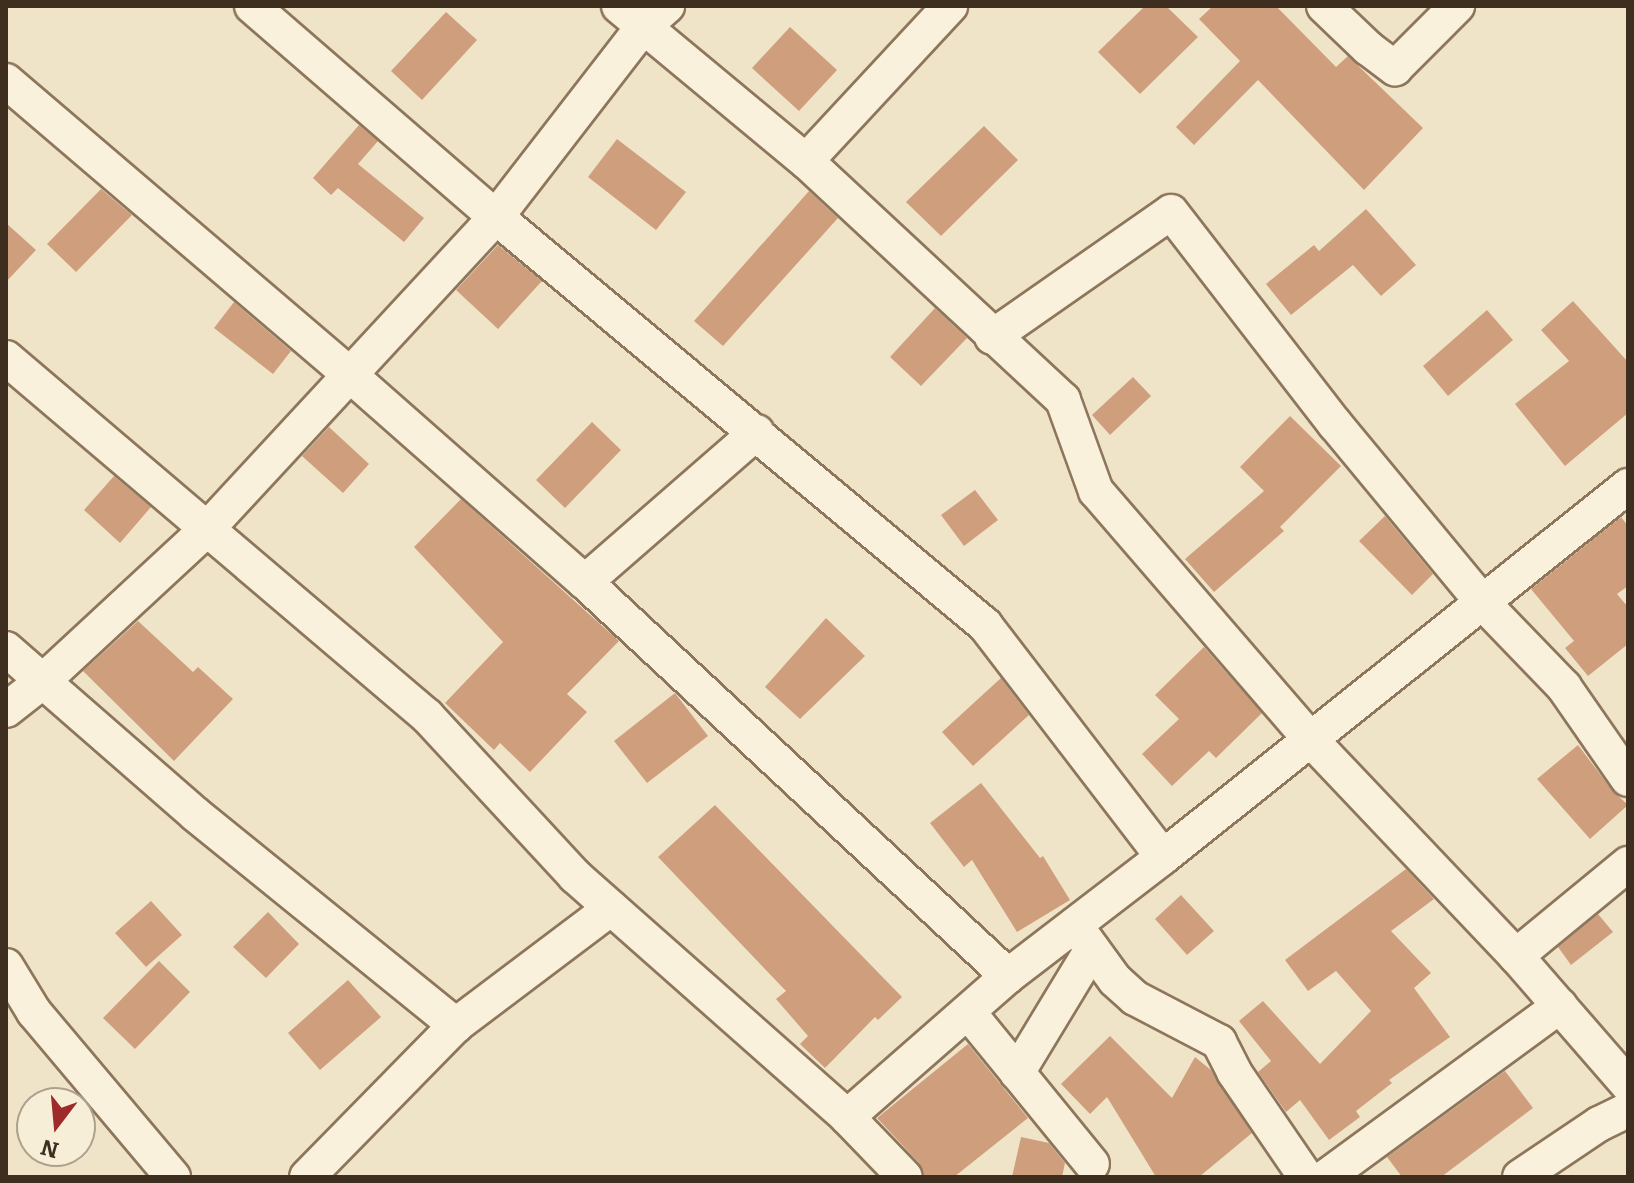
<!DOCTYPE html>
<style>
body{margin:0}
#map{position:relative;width:1634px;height:1183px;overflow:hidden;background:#f0e4c8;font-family:Bitter,serif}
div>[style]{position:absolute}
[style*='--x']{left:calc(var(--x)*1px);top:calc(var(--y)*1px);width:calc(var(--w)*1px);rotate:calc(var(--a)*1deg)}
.building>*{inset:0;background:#cf9f7d}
.roads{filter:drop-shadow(2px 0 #8d765c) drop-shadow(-2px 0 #8d765c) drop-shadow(0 2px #8d765c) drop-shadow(0 -2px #8d765c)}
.street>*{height:34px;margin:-17px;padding:0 17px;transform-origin:17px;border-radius:17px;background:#faf1dc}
span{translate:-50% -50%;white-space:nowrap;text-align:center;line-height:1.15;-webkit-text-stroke:6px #f7eed8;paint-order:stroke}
.frame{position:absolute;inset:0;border:8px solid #3d2e20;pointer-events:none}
.north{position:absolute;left:16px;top:1087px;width:80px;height:80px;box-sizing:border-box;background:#f7eed8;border:2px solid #ada18e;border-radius:50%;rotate:196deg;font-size:22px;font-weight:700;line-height:32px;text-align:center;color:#3d2e20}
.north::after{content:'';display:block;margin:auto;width:28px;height:36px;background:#9e2a2b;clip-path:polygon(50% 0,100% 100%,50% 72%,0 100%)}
</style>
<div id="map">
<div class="building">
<div style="clip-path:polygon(1145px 6px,1166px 6px,1198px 37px,1140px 94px,1098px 52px)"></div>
<div style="clip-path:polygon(1213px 6px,1276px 6px,1336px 67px,1348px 56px,1423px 128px,1364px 190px,1258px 80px,1194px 145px,1176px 127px,1240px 61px,1199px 19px)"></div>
<div style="clip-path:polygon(446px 12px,477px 40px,422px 100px,391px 71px)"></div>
<div style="clip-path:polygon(790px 27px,837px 70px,799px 111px,752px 68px)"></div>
<div style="clip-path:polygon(359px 125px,378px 141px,358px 164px,424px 218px,404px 242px,338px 188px,331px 195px,313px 178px)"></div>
<div style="clip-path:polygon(984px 126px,1018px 160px,941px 236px,906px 202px)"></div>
<div style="clip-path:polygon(617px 139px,686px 192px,656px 230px,588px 177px)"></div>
<div style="clip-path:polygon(101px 189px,132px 215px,76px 272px,47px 244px)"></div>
<div style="clip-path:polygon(809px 191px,838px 218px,723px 346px,694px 321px)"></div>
<div style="clip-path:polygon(1366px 209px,1416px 265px,1381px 296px,1353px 265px,1291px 315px,1266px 284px,1314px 245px,1319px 251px)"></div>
<div style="clip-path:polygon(6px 223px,36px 250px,6px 282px)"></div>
<div style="clip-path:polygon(498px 245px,542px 281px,498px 329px,456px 290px)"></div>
<div style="clip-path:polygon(1573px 301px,1628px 362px,1628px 413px,1565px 466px,1515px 404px,1569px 361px,1541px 330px)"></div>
<div style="clip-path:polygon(234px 302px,291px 351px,273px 374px,214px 328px)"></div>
<div style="clip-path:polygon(935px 308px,967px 338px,921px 386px,890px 357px)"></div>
<div style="clip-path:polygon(1487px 310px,1513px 340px,1448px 396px,1423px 366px)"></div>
<div style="clip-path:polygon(1133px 377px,1151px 396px,1110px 435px,1092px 415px)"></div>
<div style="clip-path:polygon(1290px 416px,1341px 466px,1280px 527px,1284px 531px,1214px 592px,1185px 559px,1264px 491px,1240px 467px)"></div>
<div style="clip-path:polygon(592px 422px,621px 450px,565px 508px,536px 480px)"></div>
<div style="clip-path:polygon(329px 427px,369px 464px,343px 493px,302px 456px)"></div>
<div style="clip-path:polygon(114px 476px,151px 507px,120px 543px,84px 510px)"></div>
<div style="clip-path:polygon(975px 490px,998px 520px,964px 546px,941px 515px)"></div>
<div style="clip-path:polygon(461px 499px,619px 641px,567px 694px,587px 712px,530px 772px,500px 743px,494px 750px,445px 703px,503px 642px,414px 547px)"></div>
<div style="clip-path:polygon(1385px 516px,1433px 574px,1412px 595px,1359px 541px)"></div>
<div style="clip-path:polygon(1621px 517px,1628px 526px,1628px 586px,1617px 594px,1628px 607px,1628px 644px,1588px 676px,1565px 648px,1574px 641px,1531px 589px)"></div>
<div style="clip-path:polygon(826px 618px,865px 656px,800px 719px,765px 687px)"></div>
<div style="clip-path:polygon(138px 621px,193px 672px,198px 667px,233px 699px,174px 761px,83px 671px)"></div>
<div style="clip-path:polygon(1204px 647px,1262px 713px,1216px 758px,1209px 751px,1172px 786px,1142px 754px,1179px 719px,1155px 695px)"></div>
<div style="clip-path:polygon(1001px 678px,1029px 715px,973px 766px,942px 732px)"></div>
<div style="clip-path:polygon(675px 693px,708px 736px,647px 783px,614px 741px)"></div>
<div style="clip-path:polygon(1578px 745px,1612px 790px,1628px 805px,1590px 839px,1537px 779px)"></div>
<div style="clip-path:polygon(981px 783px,1040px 858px,1043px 856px,1070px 900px,1017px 932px,972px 860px,964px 867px,930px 823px)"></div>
<div style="clip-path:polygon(715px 805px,902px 997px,878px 1020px,875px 1017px,825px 1068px,800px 1044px,808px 1036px,776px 999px,786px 991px,658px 857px)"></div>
<div style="clip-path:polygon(1406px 869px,1434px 899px,1391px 931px,1431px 973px,1414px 988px,1450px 1037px,1389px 1080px,1392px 1083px,1356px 1111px,1360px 1117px,1329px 1140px,1300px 1100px,1286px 1112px,1258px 1072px,1271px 1061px,1239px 1021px,1263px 1001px,1320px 1064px,1371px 1011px,1336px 971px,1308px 991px,1285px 960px)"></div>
<div style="clip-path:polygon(1181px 895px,1214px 931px,1187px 955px,1155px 919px)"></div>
<div style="clip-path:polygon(151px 901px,182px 935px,146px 967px,115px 933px)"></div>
<div style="clip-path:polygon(268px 912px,299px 944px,266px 978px,233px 947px)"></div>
<div style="clip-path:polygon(1598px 914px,1613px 932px,1571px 965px,1558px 947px)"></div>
<div style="clip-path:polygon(159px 961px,190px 992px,135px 1049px,103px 1018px)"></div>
<div style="clip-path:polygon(348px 980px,381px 1017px,320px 1070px,288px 1033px)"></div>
<div style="clip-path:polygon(1110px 1036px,1172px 1098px,1195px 1057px,1211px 1070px,1252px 1133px,1199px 1177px,1156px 1177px,1107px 1097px,1090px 1114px,1061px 1084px)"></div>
<div style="clip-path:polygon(968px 1044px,1028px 1118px,954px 1177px,925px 1177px,919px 1163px,877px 1118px)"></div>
<div style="clip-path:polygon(1505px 1071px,1533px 1108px,1441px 1177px,1402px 1177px,1387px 1157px)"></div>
<div style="clip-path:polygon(1021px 1137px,1049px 1143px,1065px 1163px,1062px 1177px,1012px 1177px)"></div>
</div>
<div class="roads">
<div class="street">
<div style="--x:252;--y:6;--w:323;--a:40.9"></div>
<div style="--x:496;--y:217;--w:637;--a:39.84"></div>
<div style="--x:985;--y:625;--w:292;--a:52.5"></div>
<div style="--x:619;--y:6;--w:243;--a:39.7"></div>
<div style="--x:806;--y:161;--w:351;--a:42.9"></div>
<div style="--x:1063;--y:400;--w:97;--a:70.1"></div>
<div style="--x:1096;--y:491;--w:329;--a:49.2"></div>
<div style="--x:1311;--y:740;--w:298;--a:46.5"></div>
<div style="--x:1516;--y:956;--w:171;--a:49"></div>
<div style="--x:1324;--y:6;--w:61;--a:43.7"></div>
<div style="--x:1368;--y:48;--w:34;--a:37"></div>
<div style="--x:1395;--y:68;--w:88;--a:-45"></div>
<div style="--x:6;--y:81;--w:453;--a:40.5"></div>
<div style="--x:350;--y:375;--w:313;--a:41.4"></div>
<div style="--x:585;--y:582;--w:578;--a:42.97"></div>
<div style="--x:1008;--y:976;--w:195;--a:-37.5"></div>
<div style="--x:1163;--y:857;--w:595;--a:-38.58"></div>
<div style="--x:806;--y:161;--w:212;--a:-47.1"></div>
<div style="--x:992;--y:337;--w:218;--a:-34.9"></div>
<div style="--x:1171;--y:212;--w:268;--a:52.3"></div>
<div style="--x:1335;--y:424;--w:232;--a:50.4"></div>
<div style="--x:1483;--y:603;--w:117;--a:46"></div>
<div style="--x:1564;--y:687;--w:112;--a:55.2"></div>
<div style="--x:6;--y:358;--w:553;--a:40.38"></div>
<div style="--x:427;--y:716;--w:218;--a:47.2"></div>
<div style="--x:575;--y:876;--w:363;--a:41.5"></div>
<div style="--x:847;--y:1117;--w:83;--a:46"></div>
<div style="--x:585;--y:582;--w:228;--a:-41.1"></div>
<div style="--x:6;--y:649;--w:251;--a:41.1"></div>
<div style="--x:195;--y:814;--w:336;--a:39"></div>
<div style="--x:6;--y:710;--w:47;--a:-38.1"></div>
<div style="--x:43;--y:681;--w:224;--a:-42.8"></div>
<div style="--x:207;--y:529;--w:425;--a:-47.2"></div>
<div style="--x:496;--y:217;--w:240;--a:-52.3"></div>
<div style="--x:643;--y:27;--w:32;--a:-41"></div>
<div style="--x:1075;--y:925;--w:68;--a:54"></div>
<div style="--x:1115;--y:980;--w:27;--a:42"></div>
<div style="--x:1135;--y:998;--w:95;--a:27.6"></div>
<div style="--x:1219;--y:1042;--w:34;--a:63"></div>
<div style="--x:1234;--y:1072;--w:127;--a:55.6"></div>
<div style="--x:1516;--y:956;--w:145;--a:-39.4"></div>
<div style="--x:6;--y:966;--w:54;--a:58.7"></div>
<div style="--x:34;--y:1012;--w:216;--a:49.9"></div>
<div style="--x:968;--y:1012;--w:196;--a:50.8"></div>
<div style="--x:1017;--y:1073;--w:145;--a:-58.8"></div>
<div style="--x:847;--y:1117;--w:214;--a:-41.2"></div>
<div style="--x:307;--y:1177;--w:213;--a:-45.6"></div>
<div style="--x:456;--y:1025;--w:194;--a:-37"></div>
<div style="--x:1326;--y:1177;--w:290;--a:-36.2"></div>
<div style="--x:1520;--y:1177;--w:95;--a:-33.9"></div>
<div style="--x:1599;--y:1124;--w:32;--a:-26"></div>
</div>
</div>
<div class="frame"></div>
<div class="north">N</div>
</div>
